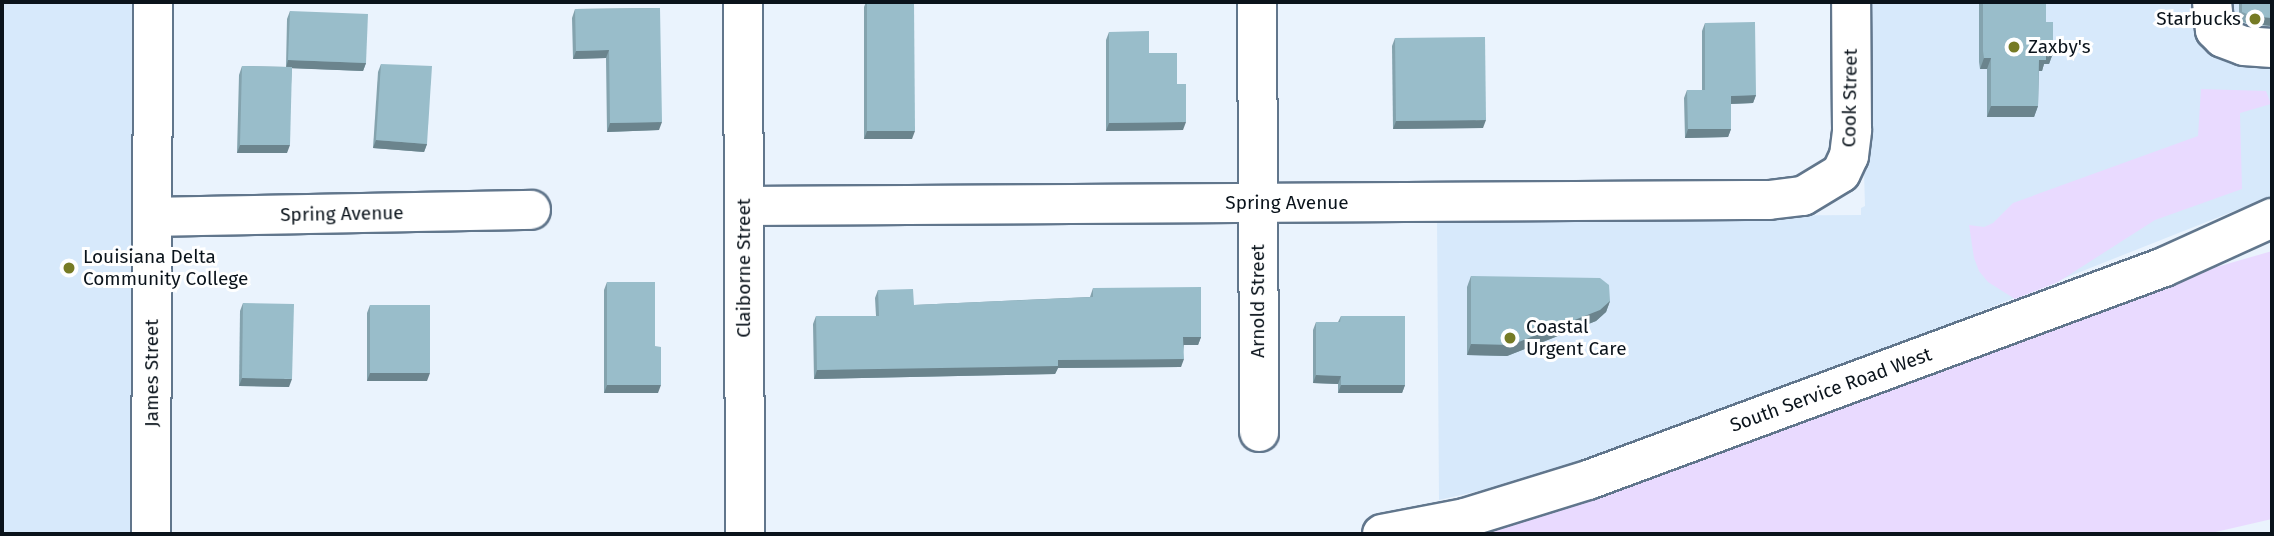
<!DOCTYPE html>
<style>
body{margin:0}
#map{position:relative;width:2274px;height:536px;overflow:hidden;background:#eaf3fd;font-family:"Fira Sans",sans-serif}
div>[style]{position:absolute}
[style*='--x']{left:calc(var(--x)*1px);top:calc(var(--y)*1px);width:calc(var(--w)*1px);rotate:calc(var(--a)*1deg)}
.built>*{inset:0;background:#d7e9fb}
.green>*{inset:0;background:#e9daff}
.roads{filter:drop-shadow(2px 0 #61768c) drop-shadow(-2px 0 #61768c) drop-shadow(0 2px #61768c) drop-shadow(0 -2px #61768c)}
.minor>*{height:38px;margin:-19px;padding:0 19px;transform-origin:19px;border-radius:19px;background:#fff}
.major>*{height:38px;margin:-19px;padding:0 19px;transform-origin:19px;border-radius:19px;background:#fff}
.wall>*{inset:0;background:#84a3ae}
.shaded-wall>*{inset:0;background:#6b848d}
.building>*{inset:0;background:#99bdca}
.dots>*{width:19px;height:19px;translate:-50% -50%;box-sizing:border-box;border:4px solid #fff;border-radius:50%}
span{translate:-50% -50%;white-space:nowrap;text-align:center;line-height:1.15;-webkit-text-stroke:6px #fff;paint-order:stroke}
.poi-label{font-size:19px;color:#0a131b}
.right{translate:-100% -50%;text-align:right}
.left{translate:0 -50%;text-align:left}
.street-label{font-size:19px;color:#0a131b}
.frame{position:absolute;inset:0;border:4px solid #0a131b;pointer-events:none}
</style>
<div id="map">
<div class="built">
<div style="clip-path:polygon(2px 2px,137px 2px,137px 534px,2px 534px)"></div>
<div style="clip-path:polygon(1859px 2px,2272px 2px,2272px 196px,1709px 419px,1549px 475px,1439px 500px,1437px 217px,1861px 215px,1861px 208px,1865px 206px)"></div>
</div>
<div class="green">
<div style="clip-path:polygon(2201px 89px,2266px 91px,2271px 104px,2240px 113px,2242px 189px,2155px 220px,2058px 282px,2015px 299px,1988px 282px,1979px 271px,1974px 258px,1969px 225px,1984px 227px,1993px 223px,2013px 203px,2198px 136px)"></div>
<div style="clip-path:polygon(2272px 251px,2272px 519px,2207px 534px,1469px 534px,1649px 478px,2099px 301px)"></div>
</div>
<div class="roads">
<div class="minor">
<div style="--x:743;--y:2;--w:532;--a:89.78"></div>
<div style="--x:1257;--y:2;--w:430;--a:89.7"></div>
<div style="--x:2212;--y:2;--w:28;--a:84"></div>
<div style="--x:2215;--y:30;--w:11;--a:45"></div>
<div style="--x:2223;--y:38;--w:22;--a:21"></div>
<div style="--x:2244;--y:46;--w:28;--a:4"></div>
<div style="--x:744;--y:206;--w:1025;--a:-0.34"></div>
<div style="--x:1769;--y:200;--w:34;--a:-7"></div>
<div style="--x:1803;--y:196;--w:44;--a:-31.2"></div>
<div style="--x:1841;--y:173;--w:19;--a:-65"></div>
<div style="--x:1849;--y:156;--w:26;--a:-83"></div>
<div style="--x:1852;--y:130;--w:128;--a:-90.4"></div>
<div style="--x:153;--y:217;--w:378;--a:-1.1"></div>
<div style="--x:151;--y:534;--w:532;--a:-89.78"></div>
</div>
<div class="major">
<div style="--x:1382;--y:534;--w:85;--a:-10.9"></div>
<div style="--x:1465;--y:518;--w:129;--a:-17.2"></div>
<div style="--x:1588;--y:480;--w:614;--a:-20.29"></div>
<div style="--x:2164;--y:267;--w:119;--a:-24.4"></div>
</div>
</div>
<div class="wall">
<div style="clip-path:polygon(866px 2px,914px 2px,912px 139px,864px 139px,864px 7px)"></div>
<div style="clip-path:polygon(1979px 2px,2046px 2px,2046px 22px,2053px 53px,2049px 64px,2044px 64px,2042px 71px,2039px 71px,2038px 106px,2034px 117px,1987px 117px,1987px 69px,1980px 69px,1979px 62px)"></div>
<div style="clip-path:polygon(2239px 2px,2272px 2px,2272px 26px,2249px 24px,2239px 21px)"></div>
<div style="clip-path:polygon(660px 8px,659px 130px,607px 132px,606px 58px,573px 59px,572px 18px,575px 9px)"></div>
<div style="clip-path:polygon(290px 11px,366px 63px,363px 71px,292px 68px,287px 153px,237px 153px,239px 75px,242px 66px,286px 67px,287px 19px)"></div>
<div style="clip-path:polygon(1705px 23px,1756px 95px,1753px 103px,1731px 104px,1731px 129px,1728px 137px,1685px 138px,1684px 98px,1687px 90px,1702px 90px,1702px 31px)"></div>
<div style="clip-path:polygon(1109px 32px,1149px 53px,1177px 84px,1183px 130px,1106px 131px,1106px 40px)"></div>
<div style="clip-path:polygon(1395px 38px,1483px 128px,1393px 129px,1392px 46px)"></div>
<div style="clip-path:polygon(381px 64px,427px 144px,424px 152px,373px 148px,378px 72px)"></div>
<div style="clip-path:polygon(1471px 276px,1610px 301px,1606px 312px,1596px 321px,1507px 356px,1467px 355px,1467px 287px)"></div>
<div style="clip-path:polygon(607px 282px,655px 346px,658px 393px,604px 393px,604px 290px)"></div>
<div style="clip-path:polygon(1093px 288px,1201px 337px,1198px 345px,1184px 345px,1181px 367px,1058px 368px,1055px 374px,814px 379px,813px 324px,816px 316px,876px 316px,875px 298px,878px 290px,914px 305px,1090px 297px)"></div>
<div style="clip-path:polygon(243px 303px,289px 387px,239px 386px,240px 311px)"></div>
<div style="clip-path:polygon(370px 305px,427px 381px,367px 381px,367px 313px)"></div>
<div style="clip-path:polygon(1341px 316px,1405px 385px,1402px 393px,1338px 393px,1338px 384px,1313px 383px,1313px 330px,1316px 322px,1338px 322px)"></div>
</div>
<div class="shaded-wall">
<div style="clip-path:polygon(2252px 16px,2272px 18px,2272px 26px,2249px 24px)"></div>
<div style="clip-path:polygon(609px 50px,606px 58px,573px 59px,576px 51px)"></div>
<div style="clip-path:polygon(2046px 53px,2053px 53px,2049px 64px,2044px 64px,2042px 71px,2035px 71px,2039px 60px)"></div>
<div style="clip-path:polygon(1984px 58px,1991px 58px,1987px 69px,1980px 69px)"></div>
<div style="clip-path:polygon(288px 60px,366px 63px,363px 71px,286px 68px)"></div>
<div style="clip-path:polygon(1756px 95px,1753px 103px,1728px 104px,1731px 96px)"></div>
<div style="clip-path:polygon(1991px 106px,2038px 106px,2034px 117px,1987px 117px)"></div>
<div style="clip-path:polygon(1486px 120px,1483px 128px,1393px 129px,1396px 121px)"></div>
<div style="clip-path:polygon(662px 122px,659px 130px,607px 132px,610px 123px)"></div>
<div style="clip-path:polygon(1186px 122px,1183px 130px,1106px 131px,1109px 123px)"></div>
<div style="clip-path:polygon(1688px 129px,1731px 129px,1728px 137px,1685px 138px)"></div>
<div style="clip-path:polygon(867px 131px,915px 131px,912px 139px,864px 139px)"></div>
<div style="clip-path:polygon(376px 140px,427px 144px,424px 152px,373px 148px)"></div>
<div style="clip-path:polygon(240px 145px,290px 145px,287px 153px,237px 153px)"></div>
<div style="clip-path:polygon(1610px 301px,1606px 312px,1596px 321px,1507px 356px,1467px 355px,1471px 344px)"></div>
<div style="clip-path:polygon(1183px 337px,1201px 337px,1198px 345px,1180px 345px)"></div>
<div style="clip-path:polygon(1184px 359px,1181px 367px,1058px 368px,1055px 374px,814px 379px,817px 370px,1058px 360px)"></div>
<div style="clip-path:polygon(370px 373px,430px 373px,427px 381px,367px 381px)"></div>
<div style="clip-path:polygon(1316px 375px,1341px 376px,1338px 384px,1313px 383px)"></div>
<div style="clip-path:polygon(242px 378px,292px 379px,289px 387px,239px 386px)"></div>
<div style="clip-path:polygon(607px 385px,661px 385px,658px 393px,604px 393px)"></div>
<div style="clip-path:polygon(1341px 385px,1405px 385px,1402px 393px,1338px 393px)"></div>
</div>
<div class="building">
<div style="clip-path:polygon(867px 2px,914px 2px,915px 131px,867px 131px)"></div>
<div style="clip-path:polygon(1983px 2px,2046px 2px,2046px 22px,2053px 22px,2053px 53px,2046px 53px,2046px 60px,2039px 60px,2038px 106px,1991px 106px,1991px 58px,1984px 58px,1983px 51px)"></div>
<div style="clip-path:polygon(2242px 2px,2272px 2px,2272px 18px,2252px 16px,2242px 12px)"></div>
<div style="clip-path:polygon(660px 8px,662px 122px,610px 123px,609px 50px,576px 51px,575px 9px)"></div>
<div style="clip-path:polygon(290px 11px,368px 14px,366px 63px,288px 60px)"></div>
<div style="clip-path:polygon(1755px 22px,1756px 95px,1731px 96px,1731px 129px,1688px 129px,1687px 90px,1705px 90px,1705px 23px)"></div>
<div style="clip-path:polygon(1149px 31px,1149px 53px,1177px 53px,1177px 84px,1186px 84px,1186px 122px,1109px 123px,1109px 32px)"></div>
<div style="clip-path:polygon(1485px 37px,1486px 120px,1396px 121px,1395px 38px)"></div>
<div style="clip-path:polygon(381px 64px,432px 66px,427px 144px,376px 140px)"></div>
<div style="clip-path:polygon(242px 66px,292px 67px,290px 145px,240px 145px)"></div>
<div style="clip-path:polygon(1471px 276px,1600px 278px,1609px 285px,1610px 301px,1600px 310px,1511px 345px,1471px 344px)"></div>
<div style="clip-path:polygon(607px 282px,655px 282px,655px 346px,661px 347px,661px 385px,607px 385px)"></div>
<div style="clip-path:polygon(1201px 287px,1201px 337px,1183px 337px,1184px 359px,1058px 360px,1058px 366px,817px 370px,816px 316px,879px 316px,878px 290px,913px 289px,914px 305px,1093px 297px,1093px 288px)"></div>
<div style="clip-path:polygon(243px 303px,294px 304px,292px 379px,242px 378px)"></div>
<div style="clip-path:polygon(370px 305px,430px 305px,430px 373px,370px 373px)"></div>
<div style="clip-path:polygon(1341px 316px,1405px 316px,1405px 385px,1341px 385px,1341px 376px,1316px 375px,1316px 322px,1340px 322px)"></div>
</div>
<div class="dots">
<div style="left:2255px;top:19px;background:#767b25"></div>
<div style="left:2014px;top:47px;background:#767b25"></div>
<div style="left:69px;top:268px;background:#767b25"></div>
<div style="left:1510px;top:338px;background:#767b25"></div>
</div>
<div class="poi-label">
<span class="right" style="left:2241px;top:19px">Starbucks</span>
<span class="left" style="left:2028px;top:47px">Zaxby's</span>
<span class="left" style="left:83px;top:268px">Louisiana Delta<br>Community College</span>
<span class="left" style="left:1526px;top:338px">Coastal<br>Urgent Care</span>
</div>
<div class="street-label">
<span style="left:1850px;top:98px;rotate:-89deg">Cook Street</span>
<span style="left:1287px;top:203px">Spring Avenue</span>
<span style="left:342px;top:214px;rotate:-1deg">Spring Avenue</span>
<span style="left:744px;top:268px;rotate:-90deg">Claiborne Street</span>
<span style="left:1258px;top:301px;rotate:-90deg">Arnold Street</span>
<span style="left:152px;top:373px;rotate:-90deg">James Street</span>
<span style="left:1831px;top:390px;rotate:-20deg">South Service Road West</span>
</div>
<div class="frame"></div>
</div>
